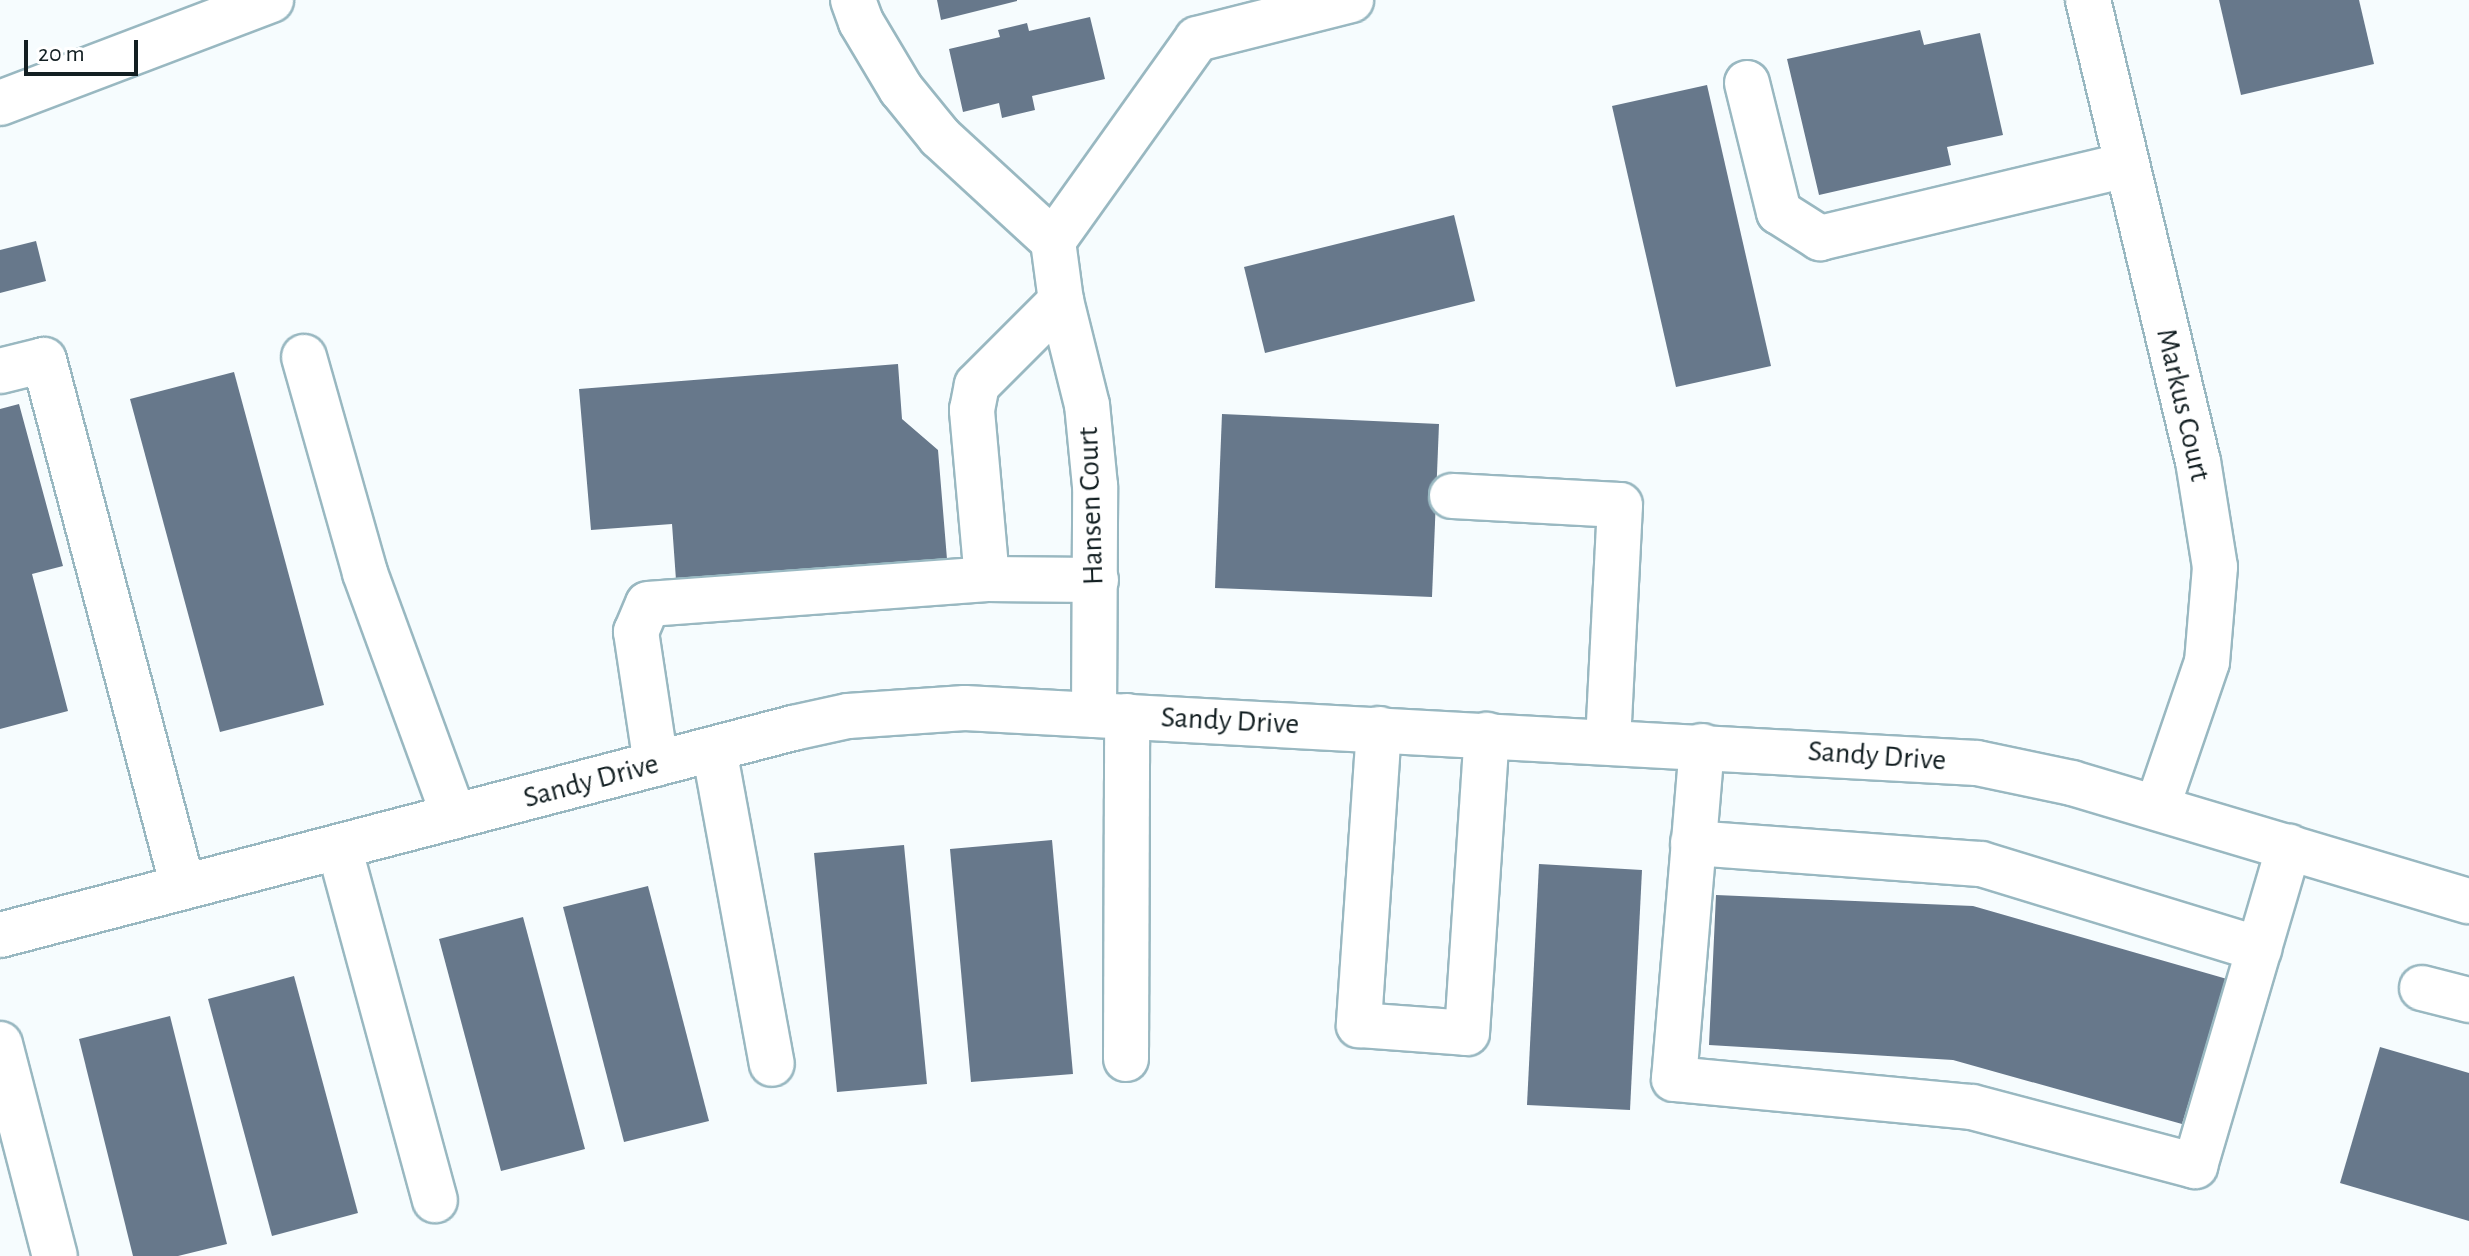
<!DOCTYPE html>
<style>
body{margin:0}
#map{position:relative;width:2469px;height:1256px;overflow:hidden;background:#f6fcfe;font-family:"Alegreya Sans",sans-serif}
div>[style]{position:absolute}
[style*='--x']{left:calc(var(--x)*1px);top:calc(var(--y)*1px);width:calc(var(--w)*1px);rotate:calc(var(--a)*1deg)}
.building>*{inset:0;background:#67788b}
.roads{filter:drop-shadow(2px 0 #99b8c1) drop-shadow(-2px 0 #99b8c1) drop-shadow(0 2px #99b8c1) drop-shadow(0 -2px #99b8c1)}
.minor>*{height:44px;margin:-22px;padding:0 22px;transform-origin:22px;border-radius:22px;background:#fff}
span{translate:-50% -50%;white-space:nowrap;text-align:center;line-height:1.15;-webkit-text-stroke:6px #fff;paint-order:stroke}
.street-label{font-size:30px;color:#131f22}
.scale{position:absolute;left:24px;top:40px;width:114px;height:36px;box-sizing:border-box;border:4px solid #131f22;border-top:0;padding-left:10px;font-size:24px;line-height:28px;white-space:nowrap;color:#131f22;-webkit-text-stroke:6px #fff;paint-order:stroke}
</style>
<div id="map">
<div class="building">
<div style="clip-path:polygon(937px 0,1017px 0,1017px 1px,941px 20px)"></div>
<div style="clip-path:polygon(2219px 0,2359px 0,2374px 64px,2241px 95px)"></div>
<div style="clip-path:polygon(1090px 17px,1105px 79px,1032px 96px,1035px 110px,1002px 118px,999px 103px,963px 112px,949px 49px,1000px 37px,998px 30px,1027px 23px,1029px 31px)"></div>
<div style="clip-path:polygon(1920px 30px,1924px 45px,1980px 33px,2003px 135px,1947px 147px,1951px 165px,1819px 195px,1787px 59px)"></div>
<div style="clip-path:polygon(1707px 85px,1771px 366px,1676px 387px,1612px 106px)"></div>
<div style="clip-path:polygon(1454px 215px,1475px 301px,1265px 353px,1244px 267px)"></div>
<div style="clip-path:polygon(36px 241px,46px 281px,0 293px,0 250px)"></div>
<div style="clip-path:polygon(898px 364px,902px 419px,938px 450px,947px 559px,676px 580px,672px 524px,591px 530px,579px 389px)"></div>
<div style="clip-path:polygon(234px 372px,324px 705px,220px 732px,130px 399px)"></div>
<div style="clip-path:polygon(19px 404px,63px 566px,32px 574px,68px 711px,0 729px,0 409px)"></div>
<div style="clip-path:polygon(1222px 414px,1439px 424px,1432px 597px,1215px 588px)"></div>
<div style="clip-path:polygon(1052px 840px,1073px 1074px,971px 1082px,950px 849px)"></div>
<div style="clip-path:polygon(904px 845px,927px 1084px,837px 1092px,814px 853px)"></div>
<div style="clip-path:polygon(1539px 864px,1642px 870px,1630px 1110px,1527px 1105px)"></div>
<div style="clip-path:polygon(648px 886px,709px 1121px,624px 1142px,563px 907px)"></div>
<div style="clip-path:polygon(1716px 895px,1973px 906px,2227px 979px,2182px 1124px,1953px 1060px,1709px 1045px)"></div>
<div style="clip-path:polygon(523px 917px,585px 1149px,501px 1171px,439px 939px)"></div>
<div style="clip-path:polygon(294px 976px,358px 1213px,272px 1236px,208px 999px)"></div>
<div style="clip-path:polygon(170px 1016px,227px 1244px,178px 1256px,133px 1256px,79px 1039px)"></div>
<div style="clip-path:polygon(2380px 1047px,2469px 1073px,2469px 1221px,2340px 1183px)"></div>
</div>
<div class="roads">
<div class="minor">
<div style="--x:853;--y:0;--w:23;--a:70"></div>
<div style="--x:861;--y:22;--w:78;--a:59.2"></div>
<div style="--x:901;--y:89;--w:62;--a:50.9"></div>
<div style="--x:940;--y:137;--w:154;--a:42.6"></div>
<div style="--x:2088;--y:0;--w:474;--a:76.6"></div>
<div style="--x:2198;--y:461;--w:107;--a:80.9"></div>
<div style="--x:2215;--y:567;--w:95;--a:94.8"></div>
<div style="--x:2207;--y:662;--w:154;--a:108.9"></div>
<div style="--x:1747;--y:83;--w:133;--a:76.1"></div>
<div style="--x:1779;--y:212;--w:49;--a:32.4"></div>
<div style="--x:1820;--y:238;--w:315;--a:-13.4"></div>
<div style="--x:0;--y:103;--w:290;--a:-20.8"></div>
<div style="--x:304;--y:357;--w:224;--a:74.2"></div>
<div style="--x:365;--y:573;--w:259;--a:69.9"></div>
<div style="--x:0;--y:371;--w:45;--a:-14"></div>
<div style="--x:44;--y:360;--w:545;--a:75.22"></div>
<div style="--x:1452;--y:496;--w:168;--a:3.1"></div>
<div style="--x:1620;--y:505;--w:236;--a:92.9"></div>
<div style="--x:987;--y:579;--w:170;--a:-95.1"></div>
<div style="--x:972;--y:410;--w:25;--a:-79"></div>
<div style="--x:977;--y:385;--w:119;--a:-45"></div>
<div style="--x:1094;--y:715;--w:229;--a:-89.7"></div>
<div style="--x:1095;--y:486;--w:81;--a:-95.6"></div>
<div style="--x:1087;--y:405;--w:107;--a:-104"></div>
<div style="--x:1061;--y:301;--w:61;--a:-97.6"></div>
<div style="--x:1053;--y:241;--w:248;--a:-54.5"></div>
<div style="--x:1197;--y:39;--w:159;--a:-14.2"></div>
<div style="--x:1379;--y:729;--w:297;--a:93.9"></div>
<div style="--x:1359;--y:1025;--w:108;--a:4.2"></div>
<div style="--x:1467;--y:1033;--w:299;--a:-86.2"></div>
<div style="--x:1702;--y:746;--w:334;--a:94.8"></div>
<div style="--x:1674;--y:1079;--w:299;--a:5.4"></div>
<div style="--x:1972;--y:1107;--w:231;--a:14.8"></div>
<div style="--x:2195;--y:1166;--w:333;--a:-73.6"></div>
<div style="--x:714;--y:749;--w:320;--a:79.6"></div>
<div style="--x:656;--y:764;--w:134;--a:-98.6"></div>
<div style="--x:636;--y:632;--w:30;--a:-67"></div>
<div style="--x:648;--y:604;--w:340;--a:-4.2"></div>
<div style="--x:987;--y:579;--w:109;--a:0.5"></div>
<div style="--x:1693;--y:843;--w:289;--a:4.2"></div>
<div style="--x:1981;--y:864;--w:291;--a:17"></div>
<div style="--x:339;--y:847;--w:366;--a:74.8"></div>
<div style="--x:0;--y:935;--w:820;--a:-14.63"></div>
<div style="--x:793;--y:728;--w:56;--a:-12.3"></div>
<div style="--x:848;--y:716;--w:117;--a:-3.9"></div>
<div style="--x:965;--y:708;--w:1013;--a:3.11"></div>
<div style="--x:1977;--y:763;--w:97;--a:11.9"></div>
<div style="--x:2072;--y:783;--w:414;--a:16.6"></div>
<div style="--x:2422;--y:988;--w:49;--a:14.3"></div>
<div style="--x:0;--y:1044;--w:219;--a:75.5"></div>
<div style="--x:1126;--y:1059;--w:343;--a:-89.8"></div>
</div>
</div>
<div class="street-label">
<span style="left:2183px;top:405px;rotate:77deg">Markus Court</span>
<span style="left:1091px;top:506px;rotate:-92deg">Hansen Court</span>
<span style="left:1230px;top:721px;rotate:3deg">Sandy Drive</span>
<span style="left:1877px;top:756px;rotate:4deg">Sandy Drive</span>
<span style="left:591px;top:781px;rotate:-15deg">Sandy Drive</span>
</div>
<div class="scale">20 m</div>
</div>
